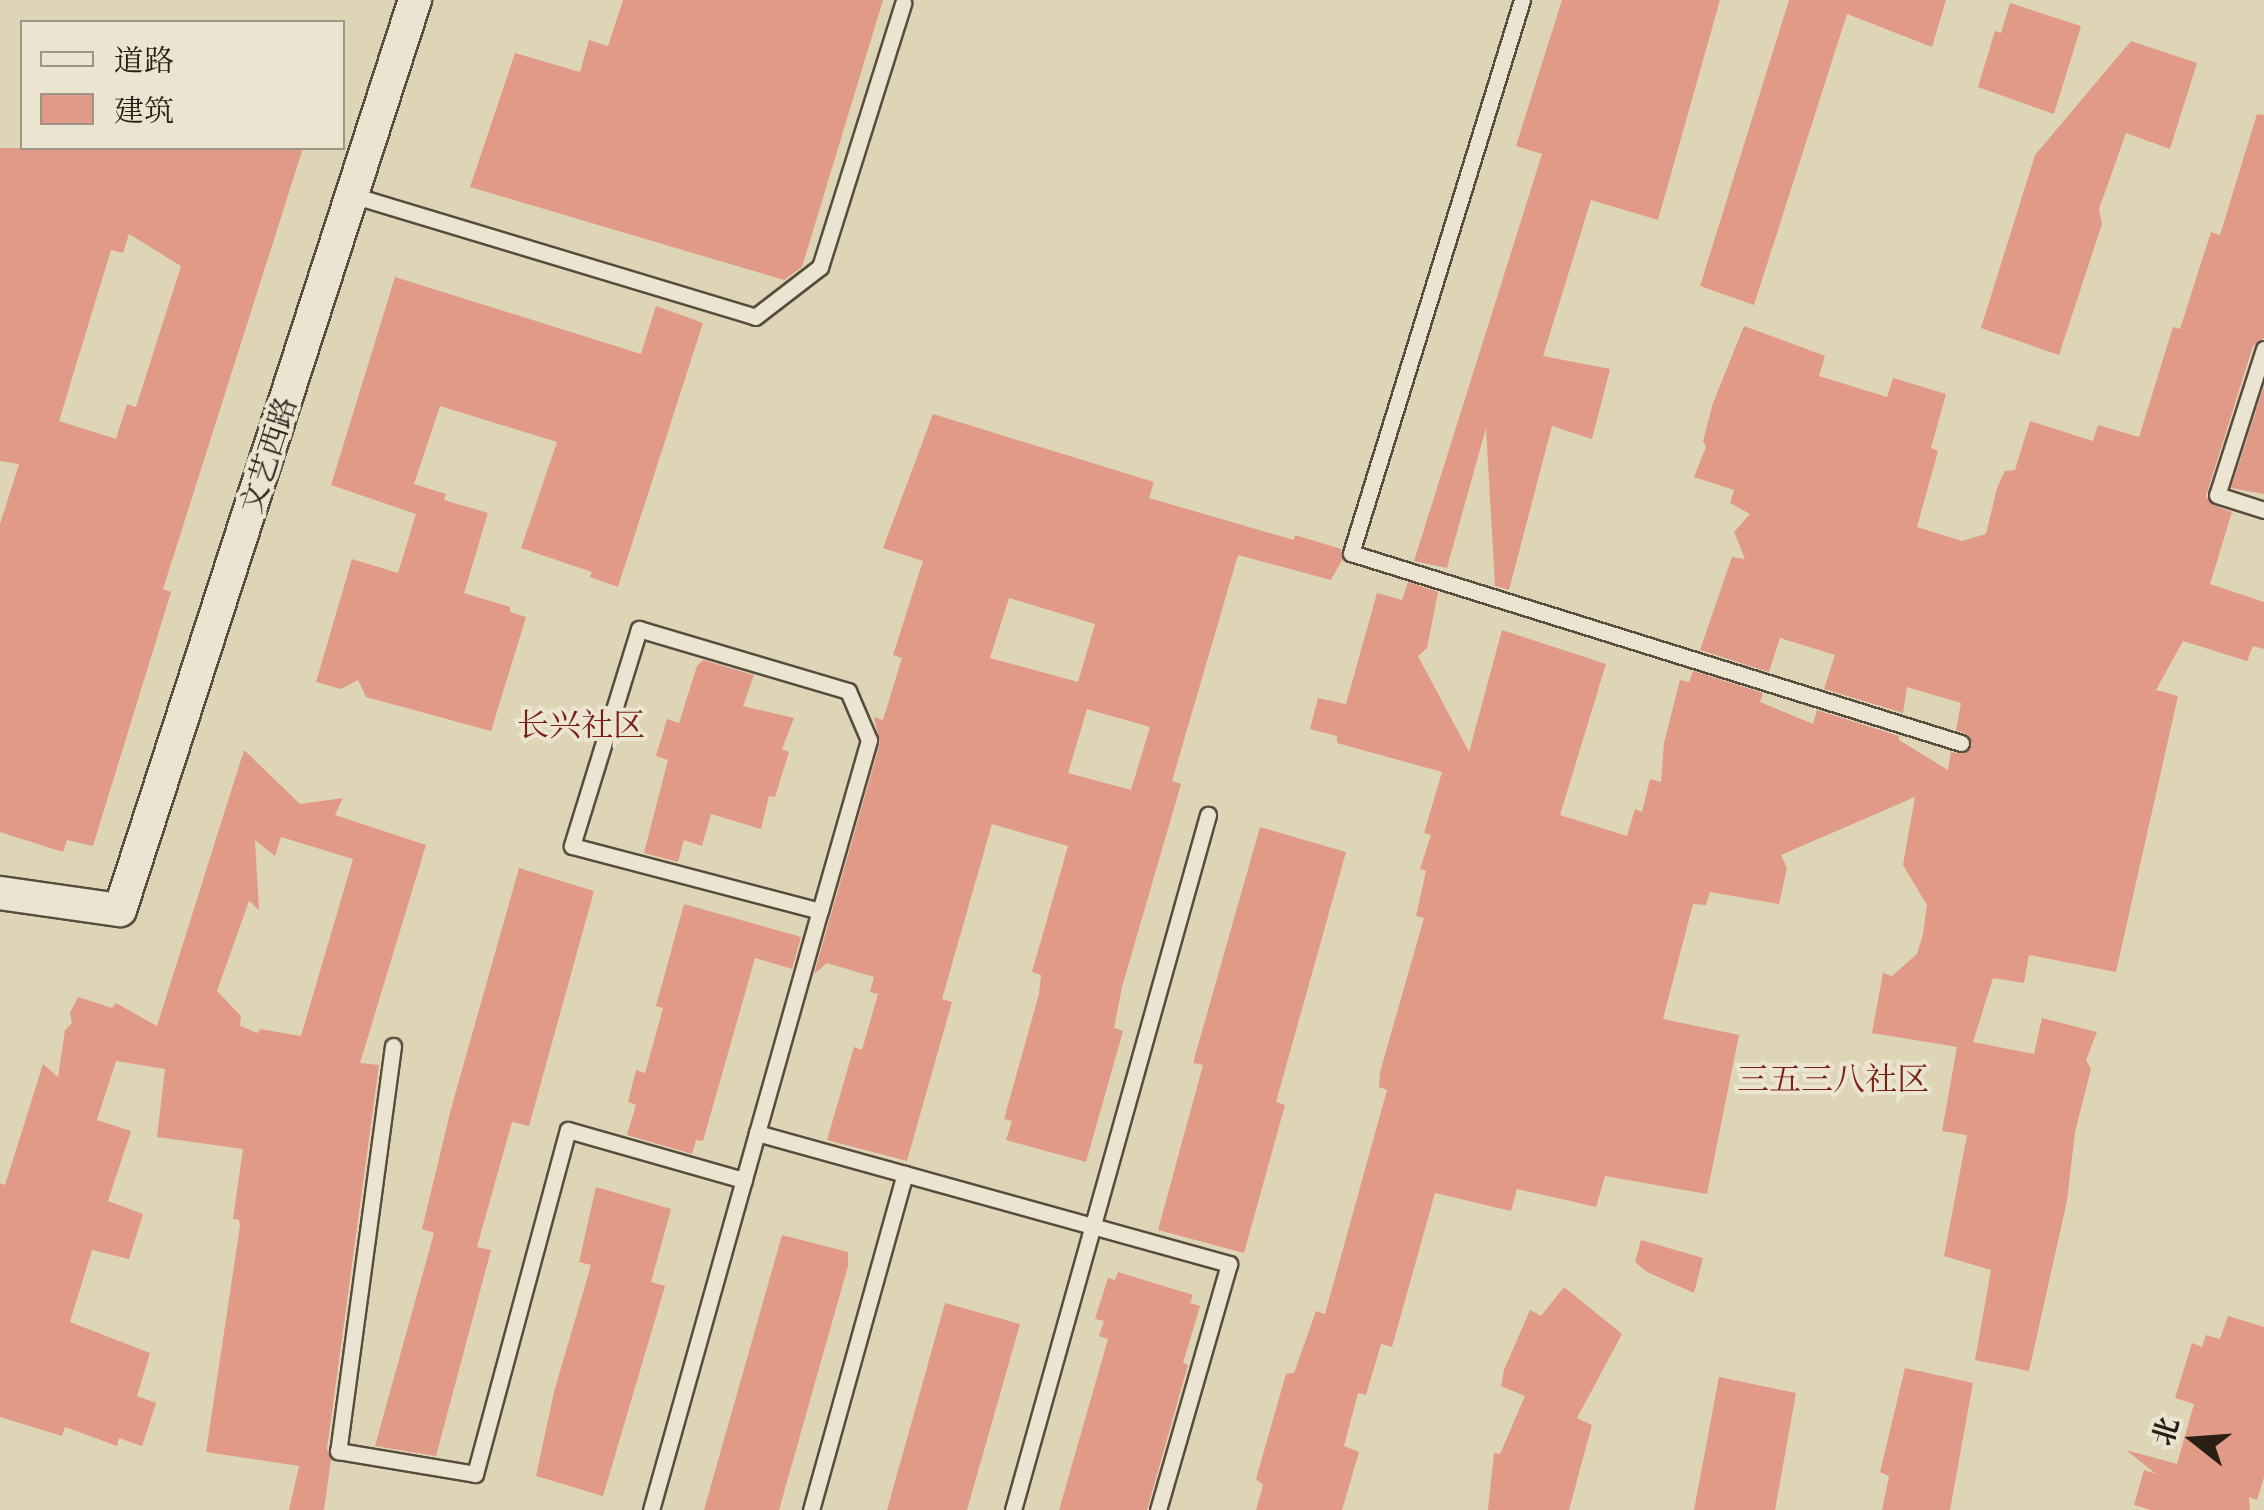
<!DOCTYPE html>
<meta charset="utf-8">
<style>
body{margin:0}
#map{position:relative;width:2264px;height:1510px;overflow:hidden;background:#ded5b7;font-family:"Gentium Book Plus","Noto Serif SC",serif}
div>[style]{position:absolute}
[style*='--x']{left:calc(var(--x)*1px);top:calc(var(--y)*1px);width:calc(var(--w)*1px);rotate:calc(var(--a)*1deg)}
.building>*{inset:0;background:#e19a87}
.roads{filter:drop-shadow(2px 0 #574c3e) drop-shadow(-2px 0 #574c3e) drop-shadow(0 2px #574c3e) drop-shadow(0 -2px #574c3e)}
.service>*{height:15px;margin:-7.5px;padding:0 7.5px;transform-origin:7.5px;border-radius:7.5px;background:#eae4d0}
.minor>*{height:32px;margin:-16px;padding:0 16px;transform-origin:16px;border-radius:16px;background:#eae4d0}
span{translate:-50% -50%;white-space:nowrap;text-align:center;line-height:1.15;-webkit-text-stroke:8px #eae4d0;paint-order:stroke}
.street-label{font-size:30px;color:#2a1f15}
.neighbourhood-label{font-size:32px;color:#7a1f14}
.legend{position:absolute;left:20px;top:20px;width:325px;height:130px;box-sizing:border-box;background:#eae4d0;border:2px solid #9d9585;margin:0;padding:12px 18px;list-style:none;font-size:30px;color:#2a1f15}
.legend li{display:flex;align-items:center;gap:20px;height:50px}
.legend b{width:50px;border:2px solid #9d9585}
.north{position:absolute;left:2144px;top:1390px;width:100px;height:100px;-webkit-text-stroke:8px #eae4d0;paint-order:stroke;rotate:287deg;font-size:28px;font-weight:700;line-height:40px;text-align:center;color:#2a1f15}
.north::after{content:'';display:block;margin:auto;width:35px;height:45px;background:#2a1f15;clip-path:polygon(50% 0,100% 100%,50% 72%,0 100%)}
</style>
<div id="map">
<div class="building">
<div style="clip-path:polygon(623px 0,883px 0,802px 267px,784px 280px,470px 187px,515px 53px,580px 72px,589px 40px,608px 46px)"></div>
<div style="clip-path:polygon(1562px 0,1720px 0,1658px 220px,1591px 200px,1543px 356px,1610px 369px,1592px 439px,1552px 426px,1509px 590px,1495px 586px,1486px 428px,1447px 568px,1414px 561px,1542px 154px,1516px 146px)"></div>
<div style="clip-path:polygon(1789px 0,1946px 0,1932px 47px,1847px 14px,1754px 305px,1700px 286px)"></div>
<div style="clip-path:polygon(2010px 3px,2081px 26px,2054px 114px,1978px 87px,1995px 31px,2001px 33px)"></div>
<div style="clip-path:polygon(2131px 41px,2197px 63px,2170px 149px,2126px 133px,2099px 209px,2102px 224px,2059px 355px,1981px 328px,2035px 155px)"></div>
<div style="clip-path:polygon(2257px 114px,2264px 115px,2264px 338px,2253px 346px,2206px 496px,2213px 505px,2232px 512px,2210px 584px,2264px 602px,2264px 649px,2253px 646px,2247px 661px,2183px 641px,2156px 690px,2178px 696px,2116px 972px,2029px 955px,2024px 983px,1993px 978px,1973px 1042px,2034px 1054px,2042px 1018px,2097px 1032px,2086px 1060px,2091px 1069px,2075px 1132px,2067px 1201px,2029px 1371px,1975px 1360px,1991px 1270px,1944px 1256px,1967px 1135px,1942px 1131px,1957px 1047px,1872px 1033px,1883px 973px,1892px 976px,1917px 954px,1923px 934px,1927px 905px,1903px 865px,1915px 797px,1781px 855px,1787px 868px,1779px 904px,1710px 892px,1706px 905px,1693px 904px,1663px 1019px,1739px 1035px,1707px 1194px,1605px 1176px,1596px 1207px,1517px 1189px,1511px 1211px,1435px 1193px,1392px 1347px,1381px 1344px,1366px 1395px,1358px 1393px,1344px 1446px,1359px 1452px,1342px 1510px,1256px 1510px,1263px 1485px,1256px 1479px,1286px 1374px,1294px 1373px,1316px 1311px,1325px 1314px,1387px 1090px,1379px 1087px,1380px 1072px,1424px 918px,1416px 916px,1426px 871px,1420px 869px,1431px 835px,1424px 833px,1442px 772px,1337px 743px,1337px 736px,1310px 729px,1318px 698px,1346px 704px,1377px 593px,1402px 600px,1408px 582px,1438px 592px,1427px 648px,1418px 656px,1469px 752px,1502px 630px,1606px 664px,1560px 815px,1627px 836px,1635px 809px,1642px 812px,1650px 779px,1661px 782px,1664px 743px,1680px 680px,1689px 682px,1693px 671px,1763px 693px,1760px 702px,1813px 724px,1817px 710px,1899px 736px,1899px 740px,1948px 770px,1951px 752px,1964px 754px,1972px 745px,1969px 735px,1956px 730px,1961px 703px,1907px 687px,1903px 713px,1824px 689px,1835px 655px,1780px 638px,1769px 672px,1700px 650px,1732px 557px,1745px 559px,1734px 532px,1750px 514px,1730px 503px,1734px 490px,1694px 477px,1706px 447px,1703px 441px,1713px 403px,1744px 326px,1825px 356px,1819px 376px,1887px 397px,1893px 378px,1946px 394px,1931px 448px,1938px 451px,1917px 527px,1962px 541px,1986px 534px,1997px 488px,2005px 471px,2015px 470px,2030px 421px,2093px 441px,2098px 425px,2139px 437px,2173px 327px,2180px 329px,2211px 232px,2220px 235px)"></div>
<div style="clip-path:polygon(evenodd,0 148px,303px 148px,163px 589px,171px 592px,93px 846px,67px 840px,63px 852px,0 832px,0 524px,19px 464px,0 461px,0 148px,129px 234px,181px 266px,136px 407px,127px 404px,116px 439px,59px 421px,111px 250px,123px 253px,129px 234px)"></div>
<div style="clip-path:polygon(395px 277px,641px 354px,656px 306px,703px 323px,618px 587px,590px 577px,592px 572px,521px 548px,557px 442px,440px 406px,414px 484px,446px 494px,444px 500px,488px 513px,464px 593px,510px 607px,510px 612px,526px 617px,491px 731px,366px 697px,358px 680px,341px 689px,316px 682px,352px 559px,398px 573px,416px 514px,331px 485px)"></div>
<div style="clip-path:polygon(2264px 386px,2264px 494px,2231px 488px)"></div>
<div style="clip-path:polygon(evenodd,933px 414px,1154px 482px,1149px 498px,1294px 540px,1295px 535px,1341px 549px,1342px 560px,1331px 580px,1238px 555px,1172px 781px,1181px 784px,1122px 987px,1114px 1028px,1123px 1031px,1086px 1162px,1006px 1140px,1012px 1121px,1004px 1119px,1039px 994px,1041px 975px,1032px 972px,1068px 846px,992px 824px,942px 999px,952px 1002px,907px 1161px,827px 1140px,854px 1047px,862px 1050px,878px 994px,870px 992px,874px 977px,827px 963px,814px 974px,880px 743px,874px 717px,883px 720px,902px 658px,893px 655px,923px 561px,883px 548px,933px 414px,1009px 598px,1095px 624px,1078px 682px,990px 658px,1009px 598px,933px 414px,1087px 709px,1150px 727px,1131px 790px,1068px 773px,1087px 709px)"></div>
<div style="clip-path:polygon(703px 660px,754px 675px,743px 706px,794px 718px,782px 749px,789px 752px,775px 797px,769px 796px,761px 829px,711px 814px,702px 846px,684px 840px,678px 862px,644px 853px,668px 760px,656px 756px,667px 719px,679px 723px,697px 666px)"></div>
<div style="clip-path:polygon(evenodd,244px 750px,300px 804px,343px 798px,335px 815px,426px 845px,360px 1063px,379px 1065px,327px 1449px,331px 1459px,324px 1510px,289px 1510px,299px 1466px,206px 1452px,240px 1226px,239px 1220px,233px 1219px,243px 1149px,157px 1137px,165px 1069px,116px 1061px,97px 1120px,131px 1131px,108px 1201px,143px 1214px,129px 1259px,92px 1250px,70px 1322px,150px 1353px,137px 1396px,156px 1403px,142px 1446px,119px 1438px,117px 1446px,65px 1427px,62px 1436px,0 1417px,0 1183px,5px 1185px,43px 1064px,58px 1077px,65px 1030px,72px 1023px,70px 1013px,78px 997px,112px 1008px,116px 1003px,157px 1026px,244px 750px,281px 837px,353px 859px,301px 1036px,260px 1029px,258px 1033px,240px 1026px,241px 1016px,217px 991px,249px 901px,259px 910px,255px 840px,275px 856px,281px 837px)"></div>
<div style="clip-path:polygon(1260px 827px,1346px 852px,1276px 1102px,1285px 1105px,1244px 1253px,1158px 1230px,1203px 1065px,1193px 1063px)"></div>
<div style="clip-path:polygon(519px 868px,594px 891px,529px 1126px,512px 1122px,477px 1247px,491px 1250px,436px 1456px,375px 1446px,434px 1233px,422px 1229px,451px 1109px)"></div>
<div style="clip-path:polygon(684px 904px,801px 937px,792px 969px,755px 958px,703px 1141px,696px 1140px,692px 1154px,627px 1135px,636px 1105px,628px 1102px,636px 1070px,645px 1073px,663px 1008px,656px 1006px)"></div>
<div style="clip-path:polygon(596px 1187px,671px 1209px,651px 1282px,665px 1286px,603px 1496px,536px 1476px,554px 1392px,591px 1265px,579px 1262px)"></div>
<div style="clip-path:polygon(782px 1235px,848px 1252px,848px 1266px,779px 1510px,704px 1510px)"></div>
<div style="clip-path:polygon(1641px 1240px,1703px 1258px,1694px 1293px,1647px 1272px,1635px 1262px)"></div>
<div style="clip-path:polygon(1118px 1272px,1193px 1295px,1190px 1303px,1200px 1306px,1183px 1363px,1188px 1365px,1147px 1510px,1059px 1510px,1108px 1339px,1099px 1336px,1104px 1321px,1095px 1319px,1108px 1278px,1115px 1280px)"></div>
<div style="clip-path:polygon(1564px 1287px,1622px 1334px,1577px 1418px,1592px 1425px,1569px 1510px,1488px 1510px,1494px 1453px,1500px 1454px,1525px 1396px,1501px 1386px,1504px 1370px,1530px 1310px,1541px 1316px)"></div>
<div style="clip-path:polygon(945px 1303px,1020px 1324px,967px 1510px,887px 1510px)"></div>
<div style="clip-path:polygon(2228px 1316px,2264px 1327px,2264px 1477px,2257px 1500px,2249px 1497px,2250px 1510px,2151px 1510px,2134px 1505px,2144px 1470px,2156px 1474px,2126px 1450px,2177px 1464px,2194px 1404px,2175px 1398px,2192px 1343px,2202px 1347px,2206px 1335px,2220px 1339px)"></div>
<div style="clip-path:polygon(1905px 1368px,1973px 1383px,1950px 1510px,1882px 1510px,1889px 1476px,1880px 1472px)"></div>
<div style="clip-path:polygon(1719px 1377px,1796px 1393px,1775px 1510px,1694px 1510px)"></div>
</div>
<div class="roads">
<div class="service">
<div style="--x:1522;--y:0;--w:579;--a:107.18"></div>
<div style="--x:1351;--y:553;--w:639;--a:17.3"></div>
<div style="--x:352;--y:195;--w:421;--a:16.8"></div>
<div style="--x:755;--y:317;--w:82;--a:-37.6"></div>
<div style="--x:820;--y:267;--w:277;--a:-72.5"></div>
<div style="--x:2264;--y:349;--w:153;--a:107.8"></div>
<div style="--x:2217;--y:495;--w:49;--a:17.7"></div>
<div style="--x:393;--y:1046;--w:409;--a:97.7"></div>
<div style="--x:338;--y:1451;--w:139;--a:9.5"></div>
<div style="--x:475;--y:1474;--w:356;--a:-74.9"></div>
<div style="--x:568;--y:1130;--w:183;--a:15.9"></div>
<div style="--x:757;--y:1133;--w:231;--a:-74.2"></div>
<div style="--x:820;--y:911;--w:178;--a:-74"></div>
<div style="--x:869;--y:740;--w:53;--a:-113.2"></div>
<div style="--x:848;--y:691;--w:218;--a:-163.5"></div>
<div style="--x:639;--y:629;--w:227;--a:107.2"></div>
<div style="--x:572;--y:846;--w:256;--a:14.7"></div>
<div style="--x:651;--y:1510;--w:392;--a:-74.3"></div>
<div style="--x:757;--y:1133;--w:490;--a:15.5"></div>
<div style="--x:1229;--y:1264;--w:256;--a:106.1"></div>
<div style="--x:811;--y:1510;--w:349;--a:-74.4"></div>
<div style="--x:1013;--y:1510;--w:722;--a:-74.33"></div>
</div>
<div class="minor">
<div style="--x:0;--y:893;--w:121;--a:8.1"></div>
<div style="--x:120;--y:910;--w:957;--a:-72.04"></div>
</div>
</div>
<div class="street-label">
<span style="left:268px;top:455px;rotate:-72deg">文艺西路</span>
</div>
<div class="neighbourhood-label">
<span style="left:581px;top:725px">长兴社区</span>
<span style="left:1833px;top:1079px">三五三八社区</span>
</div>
<ul class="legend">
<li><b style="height:12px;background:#eae4d0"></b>道路</li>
<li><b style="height:28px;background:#e19a87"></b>建筑</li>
</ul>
<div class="north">北</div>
</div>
